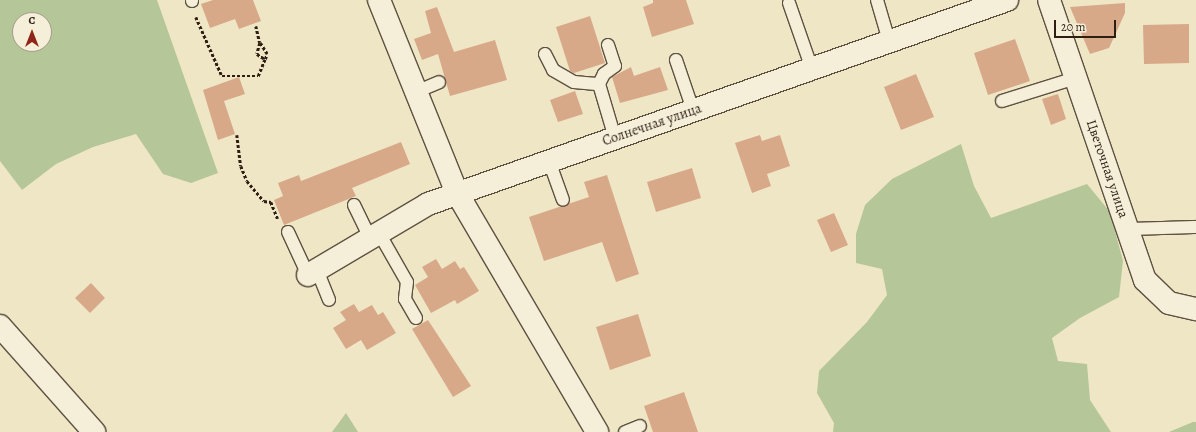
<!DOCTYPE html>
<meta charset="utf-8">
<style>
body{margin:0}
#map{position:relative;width:1196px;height:432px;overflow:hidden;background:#efe6c6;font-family:Alegreya,serif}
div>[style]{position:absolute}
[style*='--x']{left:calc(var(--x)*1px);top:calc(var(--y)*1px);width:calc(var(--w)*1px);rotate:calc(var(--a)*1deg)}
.green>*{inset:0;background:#b5c698}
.building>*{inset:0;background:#d8a988}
.path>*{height:2.5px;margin-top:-1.25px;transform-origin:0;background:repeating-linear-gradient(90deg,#2e1f13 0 3px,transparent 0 5px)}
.roads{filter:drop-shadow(1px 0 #5e5140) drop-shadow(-1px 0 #5e5140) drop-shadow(0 1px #5e5140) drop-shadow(0 -1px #5e5140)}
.lane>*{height:12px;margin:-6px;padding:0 6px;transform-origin:6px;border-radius:6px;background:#f5efda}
.street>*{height:22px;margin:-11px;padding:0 11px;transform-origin:11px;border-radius:11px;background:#f5efda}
.secondary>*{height:22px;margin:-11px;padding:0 11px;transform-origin:11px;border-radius:11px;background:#f5efda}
span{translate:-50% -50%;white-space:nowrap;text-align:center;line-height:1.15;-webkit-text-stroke:3px #f5efda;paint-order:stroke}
.street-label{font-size:14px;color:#2e1f13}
.north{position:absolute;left:12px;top:12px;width:40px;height:40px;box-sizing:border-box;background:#f5efda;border:1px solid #a59c8a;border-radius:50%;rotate:0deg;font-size:11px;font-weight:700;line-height:16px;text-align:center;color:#2e1f13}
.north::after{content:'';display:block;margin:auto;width:14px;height:18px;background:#8f2418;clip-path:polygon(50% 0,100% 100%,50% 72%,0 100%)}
.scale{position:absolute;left:1054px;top:20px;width:62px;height:18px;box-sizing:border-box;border:2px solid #2e1f13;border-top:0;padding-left:5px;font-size:12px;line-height:14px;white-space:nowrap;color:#2e1f13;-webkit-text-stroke:3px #f5efda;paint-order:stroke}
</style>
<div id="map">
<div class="green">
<div style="clip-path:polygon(evenodd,0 0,157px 0,218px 173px,191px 183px,163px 174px,136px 134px,93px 147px,56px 164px,22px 190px,0 161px,0 0,20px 20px,44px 20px,44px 44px,20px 44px,20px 20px)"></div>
<div style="clip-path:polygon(961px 144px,974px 186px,991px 218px,1087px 184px,1110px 212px,1123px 261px,1119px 297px,1080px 318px,1052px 338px,1058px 361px,1087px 364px,1090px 400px,1111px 432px,833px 432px,834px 423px,817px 393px,819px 371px,867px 322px,887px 295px,882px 269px,856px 263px,856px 234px,865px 205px,892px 179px)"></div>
<div style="clip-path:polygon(346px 413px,358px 432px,332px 432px)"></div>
<div style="clip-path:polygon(1193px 422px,1196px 422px,1196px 432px,1169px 432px)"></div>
</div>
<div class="building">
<div style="clip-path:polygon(213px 0,253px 0,261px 21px,239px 29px,235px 19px,210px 28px,201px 4px)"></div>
<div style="clip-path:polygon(653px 0,686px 0,694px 24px,652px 37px,643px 7px,653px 3px)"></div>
<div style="clip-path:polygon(1125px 3px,1125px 13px,1109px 48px,1090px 54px,1070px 7px)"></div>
<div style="clip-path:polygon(437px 7px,454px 52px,495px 40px,507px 80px,450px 96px,438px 54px,422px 60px,414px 39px,431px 33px,425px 11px)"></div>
<div style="clip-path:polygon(590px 16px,605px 63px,574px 73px,570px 71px,556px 27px)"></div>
<div style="clip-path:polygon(1189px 24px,1189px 63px,1144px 64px,1143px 25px)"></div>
<div style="clip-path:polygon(1015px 39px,1030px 81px,988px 95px,974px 53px)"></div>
<div style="clip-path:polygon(631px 67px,634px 76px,660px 67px,668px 90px,620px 103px,612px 77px)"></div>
<div style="clip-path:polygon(916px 74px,934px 117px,901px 130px,884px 87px)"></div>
<div style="clip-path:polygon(239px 77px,245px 94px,224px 101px,235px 134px,218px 140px,203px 90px)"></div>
<div style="clip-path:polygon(575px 91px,583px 114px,558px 122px,550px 100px)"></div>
<div style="clip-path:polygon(1058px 94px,1066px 119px,1051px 125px,1042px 99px)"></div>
<div style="clip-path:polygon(760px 135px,762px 141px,780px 135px,790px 166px,767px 174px,771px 186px,752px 193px,735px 143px)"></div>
<div style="clip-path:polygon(401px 142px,410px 164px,352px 188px,356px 196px,284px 225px,274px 200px,283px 196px,278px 183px,299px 175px,301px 181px)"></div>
<div style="clip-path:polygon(692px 168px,701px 198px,656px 212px,647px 182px)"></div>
<div style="clip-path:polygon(607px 175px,639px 274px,616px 282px,602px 242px,544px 261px,529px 217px,589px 197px,584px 182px)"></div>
<div style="clip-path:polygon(834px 213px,848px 245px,831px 252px,817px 220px)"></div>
<div style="clip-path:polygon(436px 259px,442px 269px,455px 261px,460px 269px,464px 267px,479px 291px,457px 304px,455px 300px,431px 313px,415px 285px,428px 277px,422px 267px)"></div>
<div style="clip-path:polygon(91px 283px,105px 298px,90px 313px,75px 298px)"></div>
<div style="clip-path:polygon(354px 304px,359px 312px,372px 305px,378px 315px,383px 312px,396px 333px,367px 350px,361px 340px,346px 349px,333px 328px,346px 320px,340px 312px)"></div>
<div style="clip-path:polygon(638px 314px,651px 356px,610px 370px,596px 327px)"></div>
<div style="clip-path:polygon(428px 320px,471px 386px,453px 397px,412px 329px)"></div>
<div style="clip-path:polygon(684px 392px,698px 432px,653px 432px,644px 406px)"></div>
</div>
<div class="path">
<div style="--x:196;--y:17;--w:64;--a:66.2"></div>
<div style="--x:222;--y:76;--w:36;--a:0"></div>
<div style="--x:258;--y:76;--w:18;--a:-68"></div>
<div style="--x:265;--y:59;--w:5;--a:-68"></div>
<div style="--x:267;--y:54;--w:13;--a:-122"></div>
<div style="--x:260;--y:43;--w:11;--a:105"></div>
<div style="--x:257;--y:54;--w:9;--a:32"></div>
<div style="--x:256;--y:26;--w:17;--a:77"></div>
<div style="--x:237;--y:135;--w:31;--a:83"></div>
<div style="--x:241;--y:166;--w:16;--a:68"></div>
<div style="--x:247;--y:181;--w:26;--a:50"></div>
<div style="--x:264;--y:201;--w:7;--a:8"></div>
<div style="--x:271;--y:202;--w:18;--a:68"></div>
</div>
<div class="roads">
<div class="lane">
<div style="--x:877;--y:0;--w:43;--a:73.7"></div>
<div style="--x:192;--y:1;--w:1;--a:-90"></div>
<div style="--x:789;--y:3;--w:70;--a:70.8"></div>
<div style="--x:608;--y:45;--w:22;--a:72"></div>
<div style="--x:615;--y:66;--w:14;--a:144"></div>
<div style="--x:604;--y:74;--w:11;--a:117"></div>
<div style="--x:599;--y:84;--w:56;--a:73.5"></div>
<div style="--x:545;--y:54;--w:18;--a:63"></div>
<div style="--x:553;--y:70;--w:24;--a:30"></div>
<div style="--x:574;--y:82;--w:25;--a:5"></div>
<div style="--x:676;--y:60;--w:53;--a:71.2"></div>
<div style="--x:416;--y:92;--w:25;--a:-23"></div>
<div style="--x:1002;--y:101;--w:77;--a:-17.3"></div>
<div style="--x:549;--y:161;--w:41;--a:70.3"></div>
<div style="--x:354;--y:205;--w:37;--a:64"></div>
<div style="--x:1128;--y:229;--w:68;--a:-1.7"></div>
<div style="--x:288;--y:232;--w:47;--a:65.1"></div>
<div style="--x:379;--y:233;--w:56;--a:60.3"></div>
<div style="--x:407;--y:282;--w:17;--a:97"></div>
<div style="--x:405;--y:299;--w:22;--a:60"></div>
<div style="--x:317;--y:270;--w:32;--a:68"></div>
<div style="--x:625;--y:432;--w:16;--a:-22"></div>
</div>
<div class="street">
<div style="--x:379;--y:0;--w:208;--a:68"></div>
<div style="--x:457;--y:193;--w:277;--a:59.6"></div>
<div style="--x:1049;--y:0;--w:296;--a:71.1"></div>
<div style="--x:1145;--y:280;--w:33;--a:44"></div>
<div style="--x:1169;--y:303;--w:28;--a:13"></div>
<div style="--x:308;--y:275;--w:139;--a:-30.6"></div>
<div style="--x:428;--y:204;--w:614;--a:-19.41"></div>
</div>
<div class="secondary">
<div style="--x:0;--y:326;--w:142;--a:48.4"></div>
</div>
</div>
<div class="street-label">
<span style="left:652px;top:125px;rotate:-19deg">Солнечная улица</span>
<span style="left:1107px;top:169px;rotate:71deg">Цветочная улица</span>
</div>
<div class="north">С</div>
<div class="scale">20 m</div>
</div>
